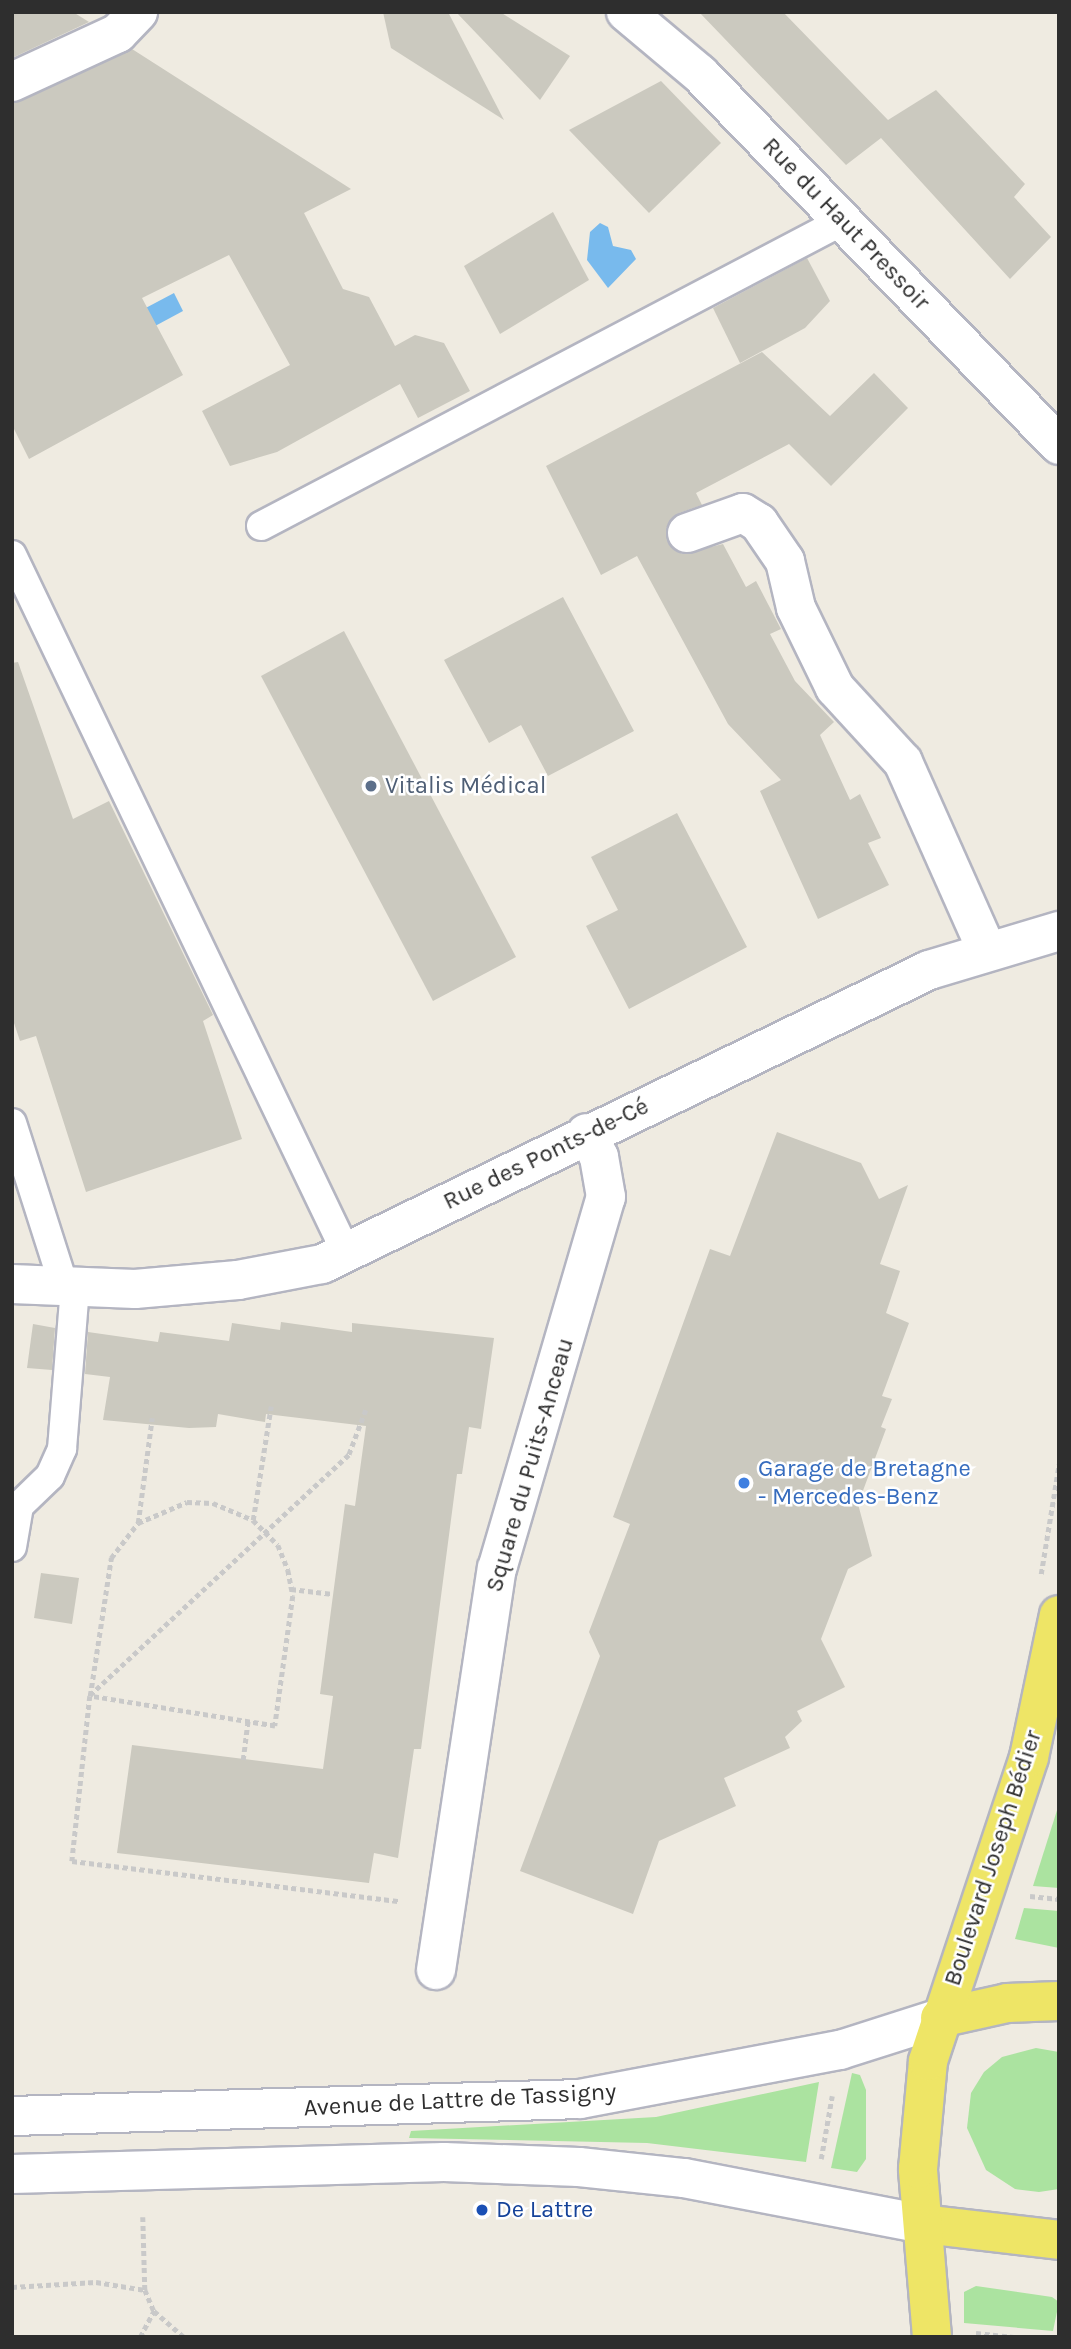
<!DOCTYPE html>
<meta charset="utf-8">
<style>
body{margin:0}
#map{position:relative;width:1071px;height:2349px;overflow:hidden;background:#efebe1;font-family:Karla,sans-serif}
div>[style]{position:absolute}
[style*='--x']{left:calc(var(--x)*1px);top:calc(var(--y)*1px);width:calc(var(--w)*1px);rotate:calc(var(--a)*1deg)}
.green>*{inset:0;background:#abe3a0}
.water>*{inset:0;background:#78baed}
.building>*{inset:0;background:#cbc9bf}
.path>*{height:4.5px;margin-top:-2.25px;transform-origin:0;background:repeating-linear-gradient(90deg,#c9c9c9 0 5px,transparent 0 8.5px)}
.roads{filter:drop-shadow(2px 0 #b4b5c1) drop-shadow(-2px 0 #b4b5c1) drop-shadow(0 2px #b4b5c1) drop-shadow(0 -2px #b4b5c1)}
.service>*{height:28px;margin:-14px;padding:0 14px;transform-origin:14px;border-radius:14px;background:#fff}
.minor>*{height:38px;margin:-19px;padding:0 19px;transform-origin:19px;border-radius:19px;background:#fff}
.tertiary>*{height:38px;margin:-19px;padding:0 19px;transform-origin:19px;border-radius:19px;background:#fff}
.primary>*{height:38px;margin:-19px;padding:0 19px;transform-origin:19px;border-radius:19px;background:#eee566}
.dots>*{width:19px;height:19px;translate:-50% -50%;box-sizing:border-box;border:4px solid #fff;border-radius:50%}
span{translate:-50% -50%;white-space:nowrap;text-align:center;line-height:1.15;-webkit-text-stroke:5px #fff;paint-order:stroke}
.street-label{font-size:24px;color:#2e2e2e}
.service-label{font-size:24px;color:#4e5e75}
.left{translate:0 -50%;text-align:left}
.shop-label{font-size:24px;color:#366cbe}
.transit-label{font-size:24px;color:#164399}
.frame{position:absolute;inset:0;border:14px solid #2e2e2e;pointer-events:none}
</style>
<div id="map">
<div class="green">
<div style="clip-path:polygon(1059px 1804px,1059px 1888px,1033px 1886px)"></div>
<div style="clip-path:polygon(1024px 1908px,1059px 1911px,1059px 1948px,1015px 1939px)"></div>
<div style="clip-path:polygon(1036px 2048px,1059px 2052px,1059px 2189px,1039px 2192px,1015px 2189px,986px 2170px,967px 2128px,971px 2093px,984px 2072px,1002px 2057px)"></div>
<div style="clip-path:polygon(852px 2073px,860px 2075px,866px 2090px,866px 2159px,857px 2172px,831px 2168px)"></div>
<div style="clip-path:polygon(819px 2082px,806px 2162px,647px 2143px,409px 2138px,411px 2131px,656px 2117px)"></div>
<div style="clip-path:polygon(976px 2286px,1052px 2297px,1059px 2302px,1053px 2331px,964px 2323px,964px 2292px)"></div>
</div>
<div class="water">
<div style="clip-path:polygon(600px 223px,608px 227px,613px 246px,631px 250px,636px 259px,608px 288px,587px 260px,590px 232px)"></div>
<div style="clip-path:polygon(174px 293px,183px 311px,116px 347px,106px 329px)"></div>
</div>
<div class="building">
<div style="clip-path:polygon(12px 12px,73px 12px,89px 22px,12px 58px)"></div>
<div style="clip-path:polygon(383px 12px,448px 12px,504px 120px,391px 48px)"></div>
<div style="clip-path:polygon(456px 12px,500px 12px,570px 56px,540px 100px)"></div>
<div style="clip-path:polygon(699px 12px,783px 12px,888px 120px,936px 90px,1025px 184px,1014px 197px,1051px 237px,1010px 279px,881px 138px,846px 165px)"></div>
<div style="clip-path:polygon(132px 49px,351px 189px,304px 213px,343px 289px,369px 297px,395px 346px,415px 335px,444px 343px,470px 391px,418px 418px,400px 384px,277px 452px,230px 466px,202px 411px,290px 365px,229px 255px,142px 298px,183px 375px,29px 459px,12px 425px,12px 103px)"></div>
<div style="clip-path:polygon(661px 81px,721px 143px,649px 213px,569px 130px)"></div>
<div style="clip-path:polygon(553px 212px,589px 280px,500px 334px,464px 266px)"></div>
<div style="clip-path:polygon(807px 258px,830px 301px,805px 328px,740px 363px,713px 308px)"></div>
<div style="clip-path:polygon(762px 352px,830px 416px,874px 373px,908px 408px,831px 486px,789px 444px,696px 493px,702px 505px,679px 513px,666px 528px,667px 541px,682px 554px,723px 544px,746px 587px,756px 581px,781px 629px,770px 634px,795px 681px,834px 722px,820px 735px,850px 800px,860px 794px,881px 838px,868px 843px,889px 885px,818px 919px,760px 791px,781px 780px,728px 724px,637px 556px,601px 575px,546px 466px)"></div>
<div style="clip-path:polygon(563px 597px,634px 731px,548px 776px,521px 725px,489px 743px,444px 660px)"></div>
<div style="clip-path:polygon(344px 631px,516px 957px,433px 1001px,261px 676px)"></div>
<div style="clip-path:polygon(18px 662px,73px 819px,109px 801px,213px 1015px,203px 1021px,242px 1139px,86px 1192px,36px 1036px,20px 1041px,12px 1017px,12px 663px)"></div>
<div style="clip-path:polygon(677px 813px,747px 947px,629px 1009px,586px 926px,618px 910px,591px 857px)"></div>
<div style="clip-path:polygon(777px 1132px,861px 1163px,879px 1199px,908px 1185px,880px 1264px,900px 1271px,886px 1313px,909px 1323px,882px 1396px,892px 1399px,881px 1427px,886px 1429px,858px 1504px,872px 1556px,848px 1569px,821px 1639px,845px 1687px,797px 1711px,802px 1721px,785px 1737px,790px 1748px,724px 1778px,736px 1806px,659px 1841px,633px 1914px,520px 1871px,600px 1656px,589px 1632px,630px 1524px,613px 1517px,710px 1249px,730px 1256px)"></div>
<div style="clip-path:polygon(281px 1322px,352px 1332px,352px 1323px,494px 1338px,481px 1429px,469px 1427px,462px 1474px,457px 1474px,421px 1749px,414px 1749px,398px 1858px,374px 1853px,369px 1883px,117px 1853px,132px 1745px,323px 1769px,333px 1696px,320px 1694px,345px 1504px,355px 1506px,366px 1426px,266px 1414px,265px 1422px,218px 1414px,216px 1427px,189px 1428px,103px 1420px,110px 1377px,85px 1374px,88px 1332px,158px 1342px,160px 1332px,229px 1341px,232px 1323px,280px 1330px)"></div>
<div style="clip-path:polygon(33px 1324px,55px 1328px,52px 1370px,27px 1368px)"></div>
<div style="clip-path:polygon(41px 1573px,79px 1578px,72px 1624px,34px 1618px)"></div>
</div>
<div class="path">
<div style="--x:366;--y:1410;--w:48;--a:110.7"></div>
<div style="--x:349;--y:1455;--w:354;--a:137.1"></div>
<div style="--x:90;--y:1696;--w:166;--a:96.2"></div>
<div style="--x:72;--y:1861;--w:330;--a:7"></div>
<div style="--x:187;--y:1502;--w:26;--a:2"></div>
<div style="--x:213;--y:1503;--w:43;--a:23"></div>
<div style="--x:253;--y:1520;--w:35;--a:45"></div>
<div style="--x:278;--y:1545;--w:27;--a:68"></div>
<div style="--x:288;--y:1570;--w:26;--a:79"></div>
<div style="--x:293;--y:1596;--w:131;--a:97.9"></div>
<div style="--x:275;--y:1726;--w:187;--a:-170.8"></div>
<div style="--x:90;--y:1696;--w:140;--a:-81.3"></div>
<div style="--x:111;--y:1558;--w:44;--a:-52.4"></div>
<div style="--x:138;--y:1523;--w:53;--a:-23.2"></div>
<div style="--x:253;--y:1520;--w:115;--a:-81"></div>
<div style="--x:138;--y:1523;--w:106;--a:-82.4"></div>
<div style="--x:1041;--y:1574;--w:111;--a:-80.7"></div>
<div style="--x:291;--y:1589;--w:42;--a:6.8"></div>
<div style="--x:243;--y:1760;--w:39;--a:-83"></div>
<div style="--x:1030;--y:1896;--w:29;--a:6"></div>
<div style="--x:821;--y:2159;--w:64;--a:-80.1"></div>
<div style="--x:143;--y:2217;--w:73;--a:88.4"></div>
<div style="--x:12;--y:2287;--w:84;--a:-3.4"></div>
<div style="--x:96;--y:2282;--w:50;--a:9.3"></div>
<div style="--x:145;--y:2290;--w:23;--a:67"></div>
<div style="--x:154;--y:2311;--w:40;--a:41"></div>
<div style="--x:976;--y:2333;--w:38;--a:6"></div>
<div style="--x:140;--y:2337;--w:30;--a:-62"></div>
</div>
<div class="roads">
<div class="service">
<div style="--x:261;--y:526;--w:658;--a:-27.69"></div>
<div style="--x:12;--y:555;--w:773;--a:64.4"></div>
<div style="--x:12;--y:1123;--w:171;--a:72.3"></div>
<div style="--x:12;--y:1547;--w:42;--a:-80.3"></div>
<div style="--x:19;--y:1506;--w:43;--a:-44.1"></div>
<div style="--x:50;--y:1476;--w:30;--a:-66"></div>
<div style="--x:62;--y:1449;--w:164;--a:-85.4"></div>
</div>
<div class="minor">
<div style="--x:626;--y:12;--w:97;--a:40"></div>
<div style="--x:700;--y:74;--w:516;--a:45.94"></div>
<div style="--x:12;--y:82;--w:117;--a:-24.8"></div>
<div style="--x:118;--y:33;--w:29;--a:-46"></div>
<div style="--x:687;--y:533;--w:59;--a:-19.7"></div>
<div style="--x:743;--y:513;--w:19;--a:32"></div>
<div style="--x:759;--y:523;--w:46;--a:55.6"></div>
<div style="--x:785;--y:561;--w:48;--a:76.8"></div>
<div style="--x:796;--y:608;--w:89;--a:64"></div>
<div style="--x:835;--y:688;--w:100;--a:47.4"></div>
<div style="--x:903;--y:762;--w:207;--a:66"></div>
<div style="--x:12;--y:1284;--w:123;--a:2.3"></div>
<div style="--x:135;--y:1289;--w:103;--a:-5"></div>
<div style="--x:238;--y:1280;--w:86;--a:-10.8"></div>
<div style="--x:322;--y:1264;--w:674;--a:-25.84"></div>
<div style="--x:929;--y:970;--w:136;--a:-16.7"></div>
<div style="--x:436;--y:1970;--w:406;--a:-81.4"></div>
<div style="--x:497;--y:1569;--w:388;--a:-73.7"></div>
<div style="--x:606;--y:1197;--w:41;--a:-99.9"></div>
<div style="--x:599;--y:1157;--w:27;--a:-118"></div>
</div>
<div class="tertiary">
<div style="--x:12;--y:2116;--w:568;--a:-1.71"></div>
<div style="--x:580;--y:2099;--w:265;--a:-10.7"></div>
<div style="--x:840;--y:2050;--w:105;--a:-17.7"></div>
<div style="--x:12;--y:2174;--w:432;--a:-1.6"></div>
<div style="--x:444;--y:2162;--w:135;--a:2.1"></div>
<div style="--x:579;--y:2167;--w:106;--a:6"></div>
<div style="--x:684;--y:2178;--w:243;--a:10.9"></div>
</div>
<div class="primary">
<div style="--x:940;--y:2018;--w:69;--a:-12.6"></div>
<div style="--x:1007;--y:2003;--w:52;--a:-2.2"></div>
<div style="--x:923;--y:2224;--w:137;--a:6.7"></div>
<div style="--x:932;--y:2337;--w:169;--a:-94.8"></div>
<div style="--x:918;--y:2169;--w:108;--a:-84.7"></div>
<div style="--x:928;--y:2061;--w:320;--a:-71.6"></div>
<div style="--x:1029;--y:1757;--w:145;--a:-78.1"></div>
</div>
</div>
<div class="dots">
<div style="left:371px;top:786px;background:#5c6f8a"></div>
<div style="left:744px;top:1483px;background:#3f7fe0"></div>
<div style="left:482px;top:2210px;background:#1a4fb4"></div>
</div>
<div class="street-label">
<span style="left:846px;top:224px;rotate:46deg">Rue du Haut Pressoir</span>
<span style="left:546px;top:1154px;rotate:-26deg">Rue des Ponts-de-Cé</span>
<span style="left:530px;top:1465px;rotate:-74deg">Square du Puits-Anceau</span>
<span style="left:993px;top:1858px;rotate:-72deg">Boulevard Joseph Bédier</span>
<span style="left:460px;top:2100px;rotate:-3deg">Avenue de Lattre de Tassigny</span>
</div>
<div class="service-label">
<span class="left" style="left:385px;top:786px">Vitalis Médical</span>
</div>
<div class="shop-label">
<span class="left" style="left:758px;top:1483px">Garage de Bretagne<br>- Mercedes-Benz</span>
</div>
<div class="transit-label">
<span class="left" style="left:496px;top:2210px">De Lattre</span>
</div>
<div class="frame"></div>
</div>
